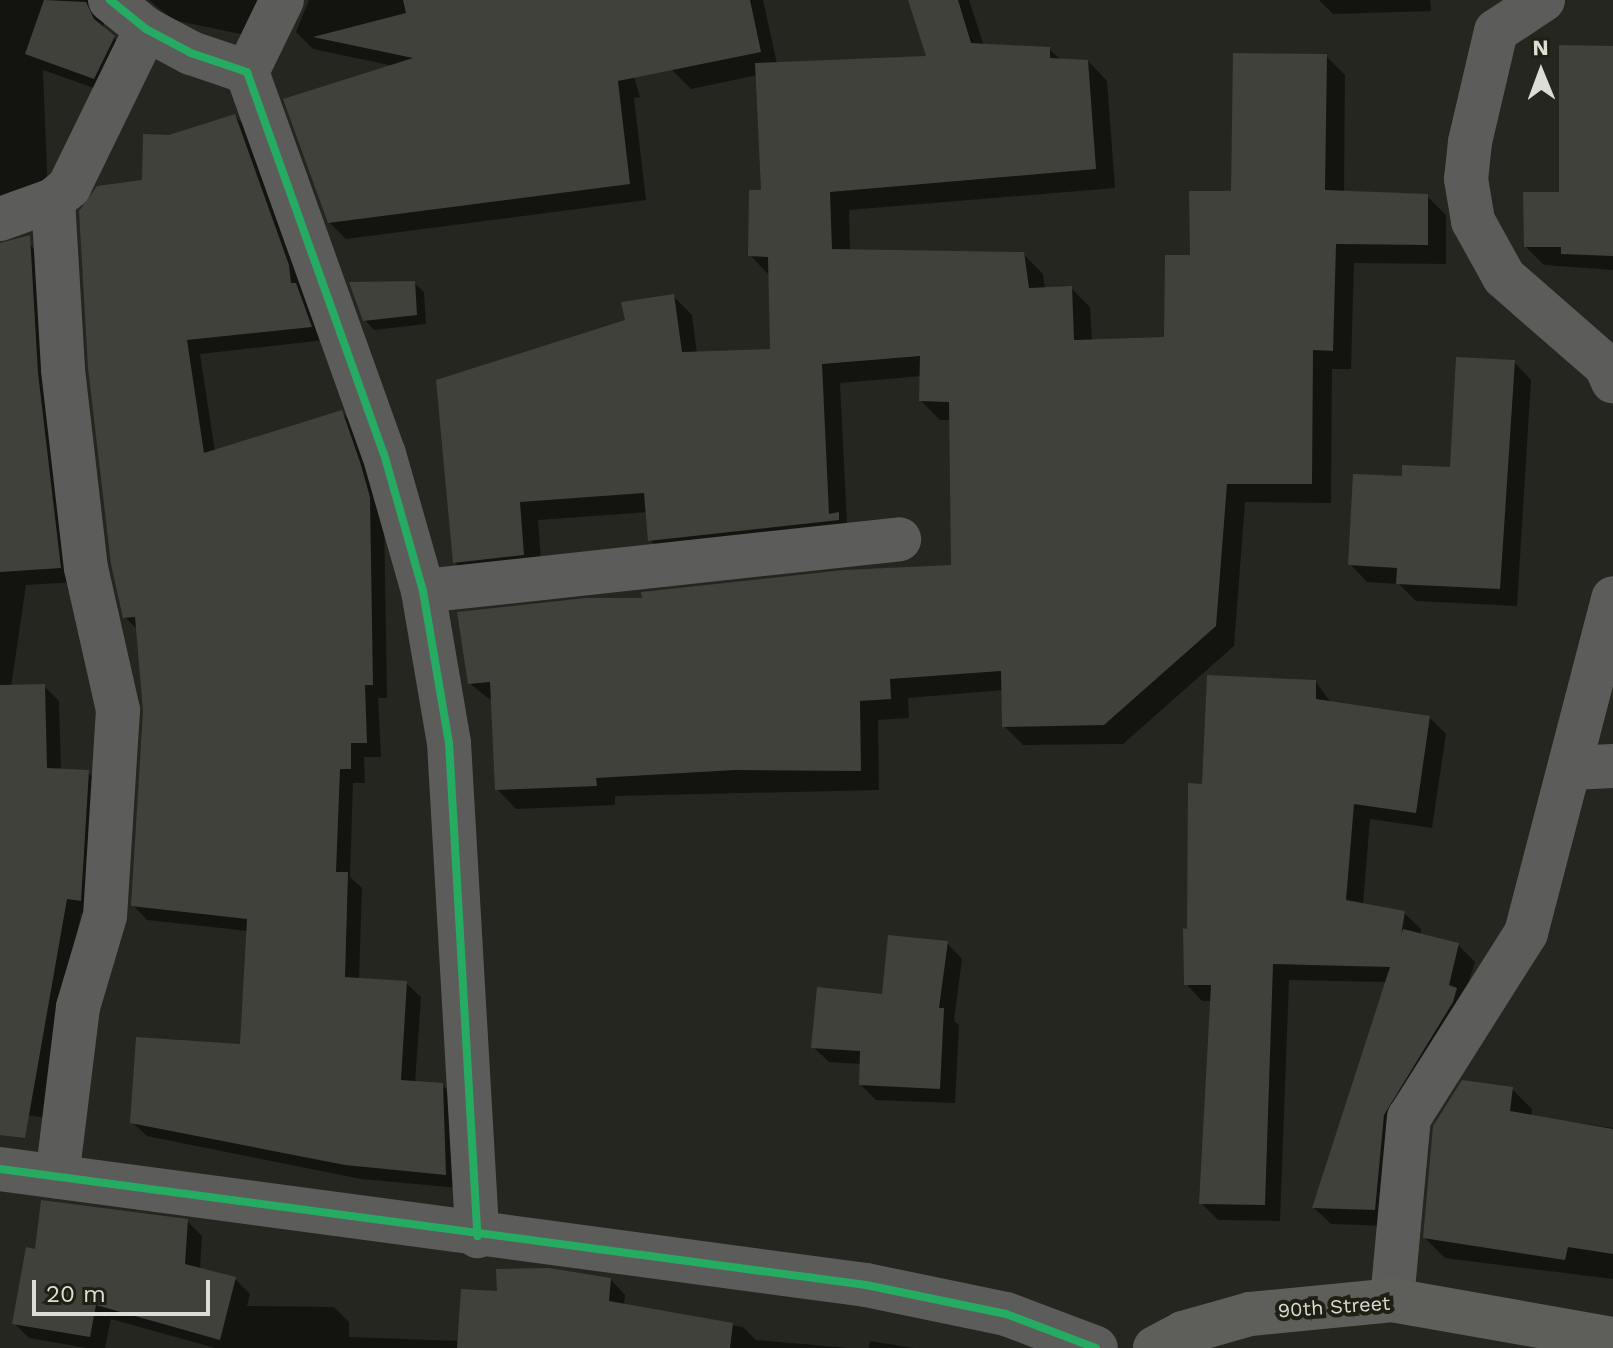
<!DOCTYPE html>
<style>
body{margin:0}
#map{position:relative;width:1613px;height:1348px;overflow:hidden;background:#25261f;font-family:"Work Sans",sans-serif}
div>[style]{position:absolute}
[style*='--x']{left:calc(var(--x)*1px);top:calc(var(--y)*1px);width:calc(var(--w)*1px);rotate:calc(var(--a)*1deg)}
.shadow>*{inset:0;background:#0007}
.building>*{inset:0;background:#41413c}
.street>*{height:44px;margin:-22px;padding:0 22px;transform-origin:22px;border-radius:22px;background:#5c5d5a}
.secondary>*{height:44px;margin:-22px;padding:0 22px;transform-origin:22px;border-radius:22px;background:#5e5e5b}
.cycleway>*{height:8px;margin:-4px;padding:0 4px;transform-origin:4px;border-radius:4px;background:#26ab63}
span{translate:-50% -50%;white-space:nowrap;text-align:center;line-height:1.15;-webkit-text-stroke:8px #1f1f13;paint-order:stroke}
.street-label{font-size:20px;color:#dcddd5}
.north{position:absolute;left:1501px;top:32px;width:80px;height:80px;-webkit-text-stroke:6px #1f1f13;paint-order:stroke;rotate:359deg;font-size:22px;font-weight:700;line-height:32px;text-align:center;color:#dcddd5}
.north::after{content:'';display:block;margin:auto;width:28px;height:36px;background:#dcddd5;clip-path:polygon(50% 0,100% 100%,50% 72%,0 100%)}
.scale{position:absolute;left:32px;top:1280px;width:178px;height:36px;box-sizing:border-box;border:4px solid #dcddd5;border-top:0;padding-left:10px;font-size:24px;line-height:28px;white-space:nowrap;color:#dcddd5;-webkit-text-stroke:6px #1f1f13;paint-order:stroke}
</style>
<div id="map">
<div class="shadow">
<div style="clip-path:polygon(0 0,109px 0,103px 27px,131px 55px,111px 94px,43px 70px,48px 198px,0 206px)"></div>
<div style="clip-path:polygon(149px 0,282px 0,260px 38px,173px 20px)"></div>
<div style="clip-path:polygon(309px 0,612px 0,640px 97px,634px 98px,646px 200px,346px 239px,329px 222px,394px 66px,313px 49px,296px 32px)"></div>
<div style="clip-path:polygon(671px 0,763px 0,777px 64px,929px 58px,910px 0,969px 0,984px 46px,1049px 49px,1061px 60px,1088px 61px,1107px 81px,1115px 188px,849px 210px,850px 251px,1023px 254px,1043px 274px,1045px 290px,1071px 288px,1090px 307px,1092px 341px,1166px 339px,1192px 257px,1326px 56px,1345px 75px,1344px 193px,1427px 196px,1446px 215px,1446px 264px,1354px 263px,1351px 369px,1332px 369px,1331px 503px,1245px 502px,1234px 646px,1123px 744px,1023px 745px,1004px 726px,1003px 690px,908px 698px,909px 718px,878px 720px,879px 790px,615px 796px,615px 805px,516px 809px,497px 789px,493px 702px,469px 683px,644px 600px,953px 567px,951px 420px,940px 420px,921px 401px,922px 376px,840px 383px,847px 523px,670px 560px,650px 540px,648px 512px,538px 520px,542px 573px,474px 581px,455px 562px,627px 321px,673px 296px,692px 315px,697px 354px,772px 350px,770px 276px,750px 255px,763px 192px,758px 75px,691px 89px,672px 70px)"></div>
<div style="clip-path:polygon(1319px 0,1430px 0,1431px 11px,1333px 14px)"></div>
<div style="clip-path:polygon(1613px 48px,1613px 270px,1544px 265px,1526px 247px,1561px 193px)"></div>
<div style="clip-path:polygon(235px 116px,249px 130px,325px 340px,200px 354px,215px 452px,341px 412px,355px 426px,384px 513px,387px 698px,378px 698px,381px 757px,364px 757px,365px 783px,353px 783px,350px 877px,362px 888px,359px 980px,406px 983px,421px 997px,415px 1083px,442px 1085px,457px 1099px,459px 1188px,361px 1179px,147px 1136px,132px 1122px,241px 1046px,248px 931px,147px 920px,133px 905px,145px 711px,139px 631px,125px 617px,152px 197px,169px 137px)"></div>
<div style="clip-path:polygon(30px 245px,45px 260px,75px 582px,26px 585px,11px 687px,44px 686px,59px 701px,61px 771px,88px 772px,103px 787px,95px 914px,81px 913px,45px 1118px,0 1110px,0 255px)"></div>
<div style="clip-path:polygon(414px 283px,424px 292px,426px 324px,374px 330px,365px 320px)"></div>
<div style="clip-path:polygon(1514px 362px,1531px 380px,1517px 606px,1416px 601px,1399px 584px,1367px 582px,1350px 564px,1404px 478px,1452px 470px)"></div>
<div style="clip-path:polygon(1316px 682px,1332px 704px,1430px 718px,1446px 734px,1432px 828px,1370px 819px,1363px 905px,1404px 913px,1421px 929px,1420px 936px,1458px 945px,1475px 962px,1391px 1226px,1331px 1224px,1314px 1208px,1388px 982px,1289px 980px,1280px 1221px,1218px 1220px,1201px 1203px,1212px 1001px,1202px 1001px,1186px 984px,1204px 786px)"></div>
<div style="clip-path:polygon(947px 943px,962px 959px,954px 1021px,959px 1025px,955px 1103px,876px 1100px,861px 1085px,862px 1064px,829px 1062px,813px 1047px)"></div>
<div style="clip-path:polygon(1512px 1089px,1532px 1109px,1531px 1116px,1613px 1128px,1613px 1279px,1445px 1258px,1425px 1238px)"></div>
<div style="clip-path:polygon(187px 1221px,202px 1236px,200px 1270px,235px 1279px,250px 1294px,247px 1306px,334px 1307px,349px 1322px,349px 1337px,459px 1341px,499px 1293px,610px 1279px,625px 1295px,624px 1306px,743px 1327px,756px 1340px,849px 1348px,215px 1348px,111px 1319px,105px 1348px,87px 1348px,29px 1338px,14px 1323px,37px 1251px)"></div>
<div style="clip-path:polygon(870px 1341px,914px 1348px,869px 1348px)"></div>
</div>
<div class="building">
<div style="clip-path:polygon(44px 0,86px 2px,94px 19px,115px 36px,94px 79px,25px 54px)"></div>
<div style="clip-path:polygon(403px 0,750px 0,761px 52px,618px 81px,630px 184px,328px 223px,283px 99px,413px 58px,313px 37px,406px 13px)"></div>
<div style="clip-path:polygon(908px 0,958px 0,971px 43px,1050px 47px,1050px 58px,1088px 60px,1096px 169px,830px 192px,832px 249px,1024px 252px,1029px 288px,1072px 286px,1074px 340px,1164px 337px,1165px 255px,1190px 255px,1189px 191px,1231px 191px,1233px 53px,1327px 54px,1325px 190px,1428px 194px,1428px 245px,1336px 244px,1333px 351px,1313px 350px,1312px 484px,1227px 484px,1216px 626px,1104px 725px,1002px 727px,1001px 671px,890px 679px,891px 699px,860px 701px,861px 771px,735px 770px,596px 778px,597px 786px,495px 790px,490px 682px,468px 684px,457px 612px,586px 598px,642px 598px,641px 592px,844px 570px,951px 565px,949px 402px,919px 401px,920px 356px,822px 364px,829px 514px,839px 512px,839px 520px,648px 541px,644px 493px,520px 502px,524px 555px,453px 563px,436px 380px,625px 320px,621px 302px,674px 294px,682px 352px,770px 349px,768px 257px,748px 256px,749px 190px,761px 190px,755px 63px,926px 56px)"></div>
<div style="clip-path:polygon(1559px 45px,1613px 46px,1613px 256px,1561px 254px,1561px 247px,1524px 247px,1523px 192px,1559px 192px)"></div>
<div style="clip-path:polygon(235px 114px,289px 265px,291px 283px,296px 283px,312px 327px,187px 340px,204px 453px,342px 410px,360px 462px,370px 497px,373px 685px,365px 685px,367px 743px,351px 743px,351px 769px,340px 769px,336px 872px,348px 872px,345px 977px,407px 981px,401px 1080px,443px 1083px,446px 1175px,345px 1165px,130px 1123px,136px 1037px,240px 1044px,247px 919px,131px 906px,143px 711px,135px 617px,123px 618px,111px 564px,88px 368px,79px 211px,97px 186px,142px 180px,143px 134px,169px 135px)"></div>
<div style="clip-path:polygon(30px 235px,38px 373px,61px 568px,0 572px,0 243px)"></div>
<div style="clip-path:polygon(415px 281px,417px 315px,363px 321px,349px 282px)"></div>
<div style="clip-path:polygon(1456px 357px,1515px 360px,1500px 589px,1396px 584px,1397px 568px,1348px 565px,1353px 474px,1402px 476px,1402px 465px,1450px 467px)"></div>
<div style="clip-path:polygon(1207px 675px,1316px 680px,1316px 699px,1430px 716px,1416px 813px,1354px 804px,1346px 900px,1405px 911px,1401px 936px,1403px 929px,1459px 943px,1449px 985px,1457px 988px,1453px 1002px,1384px 1115px,1375px 1210px,1312px 1208px,1390px 967px,1273px 964px,1265px 1205px,1199px 1204px,1211px 985px,1184px 985px,1183px 928px,1187px 929px,1188px 783px,1202px 784px)"></div>
<div style="clip-path:polygon(45px 684px,47px 768px,89px 770px,81px 901px,67px 899px,25px 1138px,0 1135px,0 685px)"></div>
<div style="clip-path:polygon(888px 935px,948px 941px,939px 1008px,944px 1008px,940px 1089px,859px 1085px,860px 1051px,811px 1048px,817px 987px,882px 994px)"></div>
<div style="clip-path:polygon(1462px 1080px,1513px 1087px,1510px 1111px,1613px 1129px,1613px 1254px,1568px 1247px,1565px 1260px,1423px 1238px,1433px 1126px)"></div>
<div style="clip-path:polygon(41px 1200px,188px 1219px,185px 1264px,236px 1277px,220px 1340px,96px 1305px,90px 1337px,12px 1324px,26px 1247px,35px 1249px)"></div>
<div style="clip-path:polygon(549px 1268px,611px 1278px,609px 1301px,733px 1323px,730px 1348px,457px 1348px,461px 1289px,497px 1291px,496px 1269px)"></div>
</div>
<div class="street">
<div style="--x:110;--y:0;--w:46;--a:38.9"></div>
<div style="--x:146;--y:29;--w:51;--a:28.1"></div>
<div style="--x:191;--y:53;--w:59;--a:18.7"></div>
<div style="--x:247;--y:72;--w:406;--a:70.3"></div>
<div style="--x:384;--y:454;--w:142;--a:74.1"></div>
<div style="--x:423;--y:591;--w:154;--a:80.3"></div>
<div style="--x:449;--y:743;--w:494;--a:86.7"></div>
<div style="--x:1543;--y:0;--w:56;--a:146.6"></div>
<div style="--x:1496;--y:31;--w:114;--a:103.2"></div>
<div style="--x:1470;--y:142;--w:37;--a:96"></div>
<div style="--x:1466;--y:179;--w:43;--a:80.5"></div>
<div style="--x:1473;--y:221;--w:64;--a:61"></div>
<div style="--x:1504;--y:277;--w:135;--a:41.1"></div>
<div style="--x:1606;--y:366;--w:17;--a:66"></div>
<div style="--x:247;--y:72;--w:80;--a:-64.1"></div>
<div style="--x:53;--y:200;--w:170;--a:86.6"></div>
<div style="--x:63;--y:370;--w:199;--a:83.4"></div>
<div style="--x:86;--y:568;--w:146;--a:77.3"></div>
<div style="--x:118;--y:710;--w:206;--a:93.6"></div>
<div style="--x:105;--y:916;--w:95;--a:106.5"></div>
<div style="--x:78;--y:1007;--w:171;--a:97"></div>
<div style="--x:0;--y:219;--w:56;--a:-19.7"></div>
<div style="--x:53;--y:200;--w:21;--a:-39"></div>
<div style="--x:69;--y:187;--w:176;--a:-64"></div>
<div style="--x:423;--y:591;--w:479;--a:-6.2"></div>
<div style="--x:1571;--y:768;--w:42;--a:-2.7"></div>
<div style="--x:0;--y:1169;--w:874;--a:7.63"></div>
<div style="--x:866;--y:1285;--w:143;--a:11.7"></div>
<div style="--x:1006;--y:1314;--w:96;--a:20.7"></div>
<div style="--x:1392;--y:1300;--w:183;--a:-84.7"></div>
<div style="--x:1409;--y:1118;--w:219;--a:-57.7"></div>
<div style="--x:1526;--y:933;--w:346;--a:-75.4"></div>
</div>
<div class="secondary">
<div style="--x:1155;--y:1348;--w:32;--a:-28"></div>
<div style="--x:1183;--y:1333;--w:70;--a:-15.8"></div>
<div style="--x:1250;--y:1314;--w:143;--a:-5.6"></div>
<div style="--x:1392;--y:1300;--w:224;--a:10"></div>
</div>
<div class="cycleway">
<div style="--x:110;--y:0;--w:46;--a:38.9"></div>
<div style="--x:146;--y:29;--w:51;--a:28.1"></div>
<div style="--x:191;--y:53;--w:59;--a:18.7"></div>
<div style="--x:247;--y:72;--w:406;--a:70.3"></div>
<div style="--x:384;--y:454;--w:142;--a:74.1"></div>
<div style="--x:423;--y:591;--w:154;--a:80.3"></div>
<div style="--x:449;--y:743;--w:494;--a:86.7"></div>
<div style="--x:0;--y:1169;--w:874;--a:7.63"></div>
<div style="--x:866;--y:1285;--w:143;--a:11.7"></div>
<div style="--x:1006;--y:1314;--w:96;--a:20.7"></div>
</div>
<div class="street-label">
<span style="left:1334px;top:1307px;rotate:-4deg">90th Street</span>
</div>
<div class="north">N</div>
<div class="scale">20 m</div>
</div>
